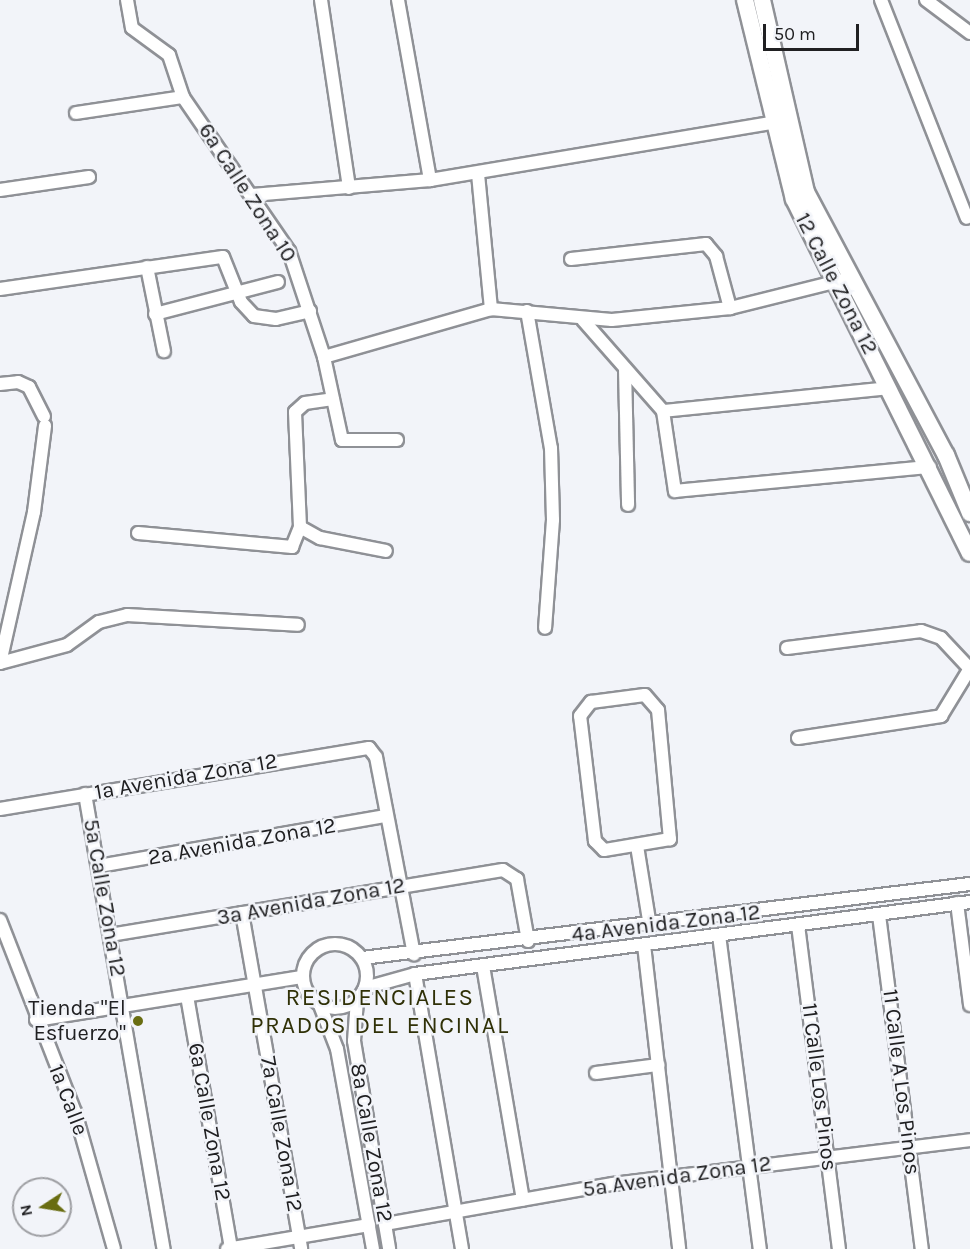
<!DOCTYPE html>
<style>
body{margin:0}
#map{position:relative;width:970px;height:1249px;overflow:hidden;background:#f2f4f9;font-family:Karla,sans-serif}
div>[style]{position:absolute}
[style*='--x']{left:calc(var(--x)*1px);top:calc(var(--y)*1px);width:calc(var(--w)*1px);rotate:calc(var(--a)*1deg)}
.roads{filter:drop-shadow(2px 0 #8f9196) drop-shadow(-2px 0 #8f9196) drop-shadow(0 2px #8f9196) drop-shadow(0 -2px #8f9196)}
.street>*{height:12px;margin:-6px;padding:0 6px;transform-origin:6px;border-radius:6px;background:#fff}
.street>.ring{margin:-6px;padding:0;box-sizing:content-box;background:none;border:12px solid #fff;border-radius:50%}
.secondary>*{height:16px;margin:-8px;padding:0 8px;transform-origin:8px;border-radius:8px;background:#fff}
.dots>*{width:16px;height:16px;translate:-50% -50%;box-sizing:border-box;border:3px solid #f2f4f9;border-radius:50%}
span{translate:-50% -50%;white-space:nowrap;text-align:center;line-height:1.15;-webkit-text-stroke:5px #f2f4f9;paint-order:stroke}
.street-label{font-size:22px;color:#202022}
.poi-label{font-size:22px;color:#202022}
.right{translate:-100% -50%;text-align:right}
.neighbourhood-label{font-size:24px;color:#303107;letter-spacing:1.5px}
.north{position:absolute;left:12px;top:1177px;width:60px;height:60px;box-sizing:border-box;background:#f2f4f9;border:2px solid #9e9fa3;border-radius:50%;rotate:258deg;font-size:16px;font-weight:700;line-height:24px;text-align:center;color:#202022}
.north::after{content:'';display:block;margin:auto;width:21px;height:27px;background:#696d11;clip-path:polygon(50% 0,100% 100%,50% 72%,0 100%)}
.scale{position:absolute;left:763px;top:24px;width:96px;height:27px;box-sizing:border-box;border:3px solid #202022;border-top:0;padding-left:8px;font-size:18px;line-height:21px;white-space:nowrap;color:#202022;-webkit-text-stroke:4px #f2f4f9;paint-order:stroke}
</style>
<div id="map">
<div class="roads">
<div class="street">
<div style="--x:127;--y:0;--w:28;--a:80"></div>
<div style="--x:132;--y:28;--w:46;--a:36.1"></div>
<div style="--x:169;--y:55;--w:44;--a:71.6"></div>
<div style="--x:183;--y:97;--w:187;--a:55.5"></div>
<div style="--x:289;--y:251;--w:112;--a:71.7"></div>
<div style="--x:324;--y:357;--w:85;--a:77.8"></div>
<div style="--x:342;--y:440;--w:55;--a:0"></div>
<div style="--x:321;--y:0;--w:190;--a:81.5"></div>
<div style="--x:398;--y:0;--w:183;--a:79.9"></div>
<div style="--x:881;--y:0;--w:234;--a:68.5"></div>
<div style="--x:926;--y:0;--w:55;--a:36.9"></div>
<div style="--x:76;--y:113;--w:108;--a:-8.5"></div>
<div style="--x:478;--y:174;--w:136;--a:84.5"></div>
<div style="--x:0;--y:190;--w:90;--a:-8.3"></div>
<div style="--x:252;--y:195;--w:179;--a:-4.8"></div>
<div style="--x:430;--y:180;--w:350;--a:-9.5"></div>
<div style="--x:571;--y:259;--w:136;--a:-6.3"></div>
<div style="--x:706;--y:244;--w:16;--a:50"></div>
<div style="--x:716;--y:256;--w:54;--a:74.9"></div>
<div style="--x:147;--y:267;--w:86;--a:78.6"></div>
<div style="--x:0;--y:289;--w:225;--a:-8.2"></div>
<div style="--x:223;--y:257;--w:48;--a:68.2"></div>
<div style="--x:241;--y:302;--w:19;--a:47"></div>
<div style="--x:254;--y:316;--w:22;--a:8"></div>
<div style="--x:276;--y:319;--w:35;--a:-13"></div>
<div style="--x:527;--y:311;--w:139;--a:80.1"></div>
<div style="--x:551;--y:448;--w:72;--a:88.4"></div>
<div style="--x:553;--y:520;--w:108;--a:94.2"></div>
<div style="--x:155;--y:314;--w:127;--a:-14.6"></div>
<div style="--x:583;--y:320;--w:121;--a:48.7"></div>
<div style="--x:663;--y:411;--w:81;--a:81.5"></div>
<div style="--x:675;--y:491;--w:256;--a:-5.4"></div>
<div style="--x:324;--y:357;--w:174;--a:-16"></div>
<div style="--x:491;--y:309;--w:121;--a:5.2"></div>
<div style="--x:612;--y:320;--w:119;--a:-5.8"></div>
<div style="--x:730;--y:308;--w:115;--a:-14"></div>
<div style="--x:625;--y:369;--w:136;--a:88.7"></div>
<div style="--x:0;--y:384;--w:18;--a:-6"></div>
<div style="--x:18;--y:382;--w:12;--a:24"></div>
<div style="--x:29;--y:387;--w:33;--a:63"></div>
<div style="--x:663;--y:411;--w:227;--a:-5.8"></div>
<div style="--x:300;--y:527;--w:23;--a:29"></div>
<div style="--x:320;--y:538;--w:67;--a:11.1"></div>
<div style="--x:138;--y:533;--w:155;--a:5.2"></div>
<div style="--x:292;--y:547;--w:22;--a:-68"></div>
<div style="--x:300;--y:527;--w:115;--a:-92.5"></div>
<div style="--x:295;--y:412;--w:13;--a:-42"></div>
<div style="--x:305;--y:403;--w:28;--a:-8"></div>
<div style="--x:787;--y:648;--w:135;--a:-7.2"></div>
<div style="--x:921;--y:631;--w:21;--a:19"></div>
<div style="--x:941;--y:638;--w:42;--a:46.9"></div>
<div style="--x:0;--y:663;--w:69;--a:-15"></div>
<div style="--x:67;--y:645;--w:39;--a:-36"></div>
<div style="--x:99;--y:622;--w:29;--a:-14"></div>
<div style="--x:127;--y:615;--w:171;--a:3.3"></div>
<div style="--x:0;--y:663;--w:155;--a:-77.3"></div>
<div style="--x:34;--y:512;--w:87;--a:-82.7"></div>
<div style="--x:645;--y:695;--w:20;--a:49"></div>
<div style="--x:658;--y:710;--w:130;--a:84.7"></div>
<div style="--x:670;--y:839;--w:67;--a:170.5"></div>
<div style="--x:604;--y:850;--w:13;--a:-135"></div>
<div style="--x:595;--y:841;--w:126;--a:-96.8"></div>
<div style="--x:580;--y:716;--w:18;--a:-52"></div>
<div style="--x:591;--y:702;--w:54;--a:-7.4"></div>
<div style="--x:798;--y:738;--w:145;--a:-8.7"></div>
<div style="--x:941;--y:716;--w:54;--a:-58.7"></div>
<div style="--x:85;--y:794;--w:462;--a:80.2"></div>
<div style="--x:0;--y:809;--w:374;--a:-9.4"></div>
<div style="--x:369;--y:748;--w:11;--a:52"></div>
<div style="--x:376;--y:757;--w:201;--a:79.1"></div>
<div style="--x:637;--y:846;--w:81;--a:80.8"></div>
<div style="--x:99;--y:866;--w:291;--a:-9.9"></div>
<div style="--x:957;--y:903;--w:103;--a:82.7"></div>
<div style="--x:242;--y:913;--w:341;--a:80"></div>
<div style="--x:879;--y:915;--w:337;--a:82.7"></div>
<div style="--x:0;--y:920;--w:206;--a:68.7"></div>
<div style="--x:75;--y:1112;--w:142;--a:74.1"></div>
<div style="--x:798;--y:925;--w:327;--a:82.8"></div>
<div style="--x:110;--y:935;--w:398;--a:-9.4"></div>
<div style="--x:503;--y:870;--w:17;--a:33"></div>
<div style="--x:517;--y:879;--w:63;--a:79.9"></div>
<div style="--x:719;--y:935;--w:317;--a:82.6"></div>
<div class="ring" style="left:303px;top:944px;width:52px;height:52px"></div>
<div style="--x:644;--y:945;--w:306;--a:83.4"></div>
<div style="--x:362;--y:958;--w:612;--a:-6.94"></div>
<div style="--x:483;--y:966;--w:237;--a:80.3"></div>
<div style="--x:415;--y:974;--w:279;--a:80.3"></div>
<div style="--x:365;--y:988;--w:52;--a:-15.6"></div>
<div style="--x:415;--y:974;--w:560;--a:-7.39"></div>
<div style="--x:187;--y:996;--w:257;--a:80.1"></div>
<div style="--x:357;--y:1000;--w:41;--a:94.2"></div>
<div style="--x:354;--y:1041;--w:211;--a:80.4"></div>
<div style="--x:320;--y:1005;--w:47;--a:68.9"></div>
<div style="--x:337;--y:1049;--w:203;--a:79.8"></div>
<div style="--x:36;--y:1020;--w:269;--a:-9.2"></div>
<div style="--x:596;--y:1073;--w:63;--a:-7.4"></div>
<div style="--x:385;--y:1224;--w:231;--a:-10"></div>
<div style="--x:613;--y:1184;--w:360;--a:-7"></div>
<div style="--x:227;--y:1249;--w:144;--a:-9.6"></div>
</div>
<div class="secondary">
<div style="--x:745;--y:0;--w:205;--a:76.2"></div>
<div style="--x:794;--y:199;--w:395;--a:63.6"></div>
<div style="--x:762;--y:0;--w:197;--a:77.1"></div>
<div style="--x:806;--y:192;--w:298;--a:62"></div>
<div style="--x:946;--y:455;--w:63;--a:67.5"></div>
</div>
</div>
<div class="dots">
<div style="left:138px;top:1021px;background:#696d11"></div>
</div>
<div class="street-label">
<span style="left:247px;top:193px;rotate:57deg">6a Calle Zona 10</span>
<span style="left:836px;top:284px;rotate:63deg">12 Calle Zona 12</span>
<span style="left:186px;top:777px;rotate:-10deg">1a Avenida Zona 12</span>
<span style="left:242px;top:842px;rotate:-10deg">2a Avenida Zona 12</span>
<span style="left:104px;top:898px;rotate:80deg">5a Calle Zona 12</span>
<span style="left:311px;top:902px;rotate:-10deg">3a Avenida Zona 12</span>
<span style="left:666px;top:924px;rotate:-7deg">4a Avenida Zona 12</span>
<span style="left:901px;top:1082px;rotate:83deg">11 Calle A Los Pinos</span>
<span style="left:819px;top:1087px;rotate:83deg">11 Calle Los Pinos</span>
<span style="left:68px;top:1100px;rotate:69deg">1a Calle</span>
<span style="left:209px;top:1122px;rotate:80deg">6a Calle Zona 12</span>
<span style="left:281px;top:1134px;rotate:80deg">7a Calle Zona 12</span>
<span style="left:371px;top:1143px;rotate:80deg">8a Calle Zona 12</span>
<span style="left:677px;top:1177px;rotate:-8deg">5a Avenida Zona 12</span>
</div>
<div class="poi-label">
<span class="right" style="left:126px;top:1021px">Tienda "El<br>Esfuerzo"</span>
</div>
<div class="neighbourhood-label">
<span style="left:380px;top:1012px">RESIDENCIALES<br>PRADOS DEL ENCINAL</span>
</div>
<div class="north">N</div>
<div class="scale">50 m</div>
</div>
